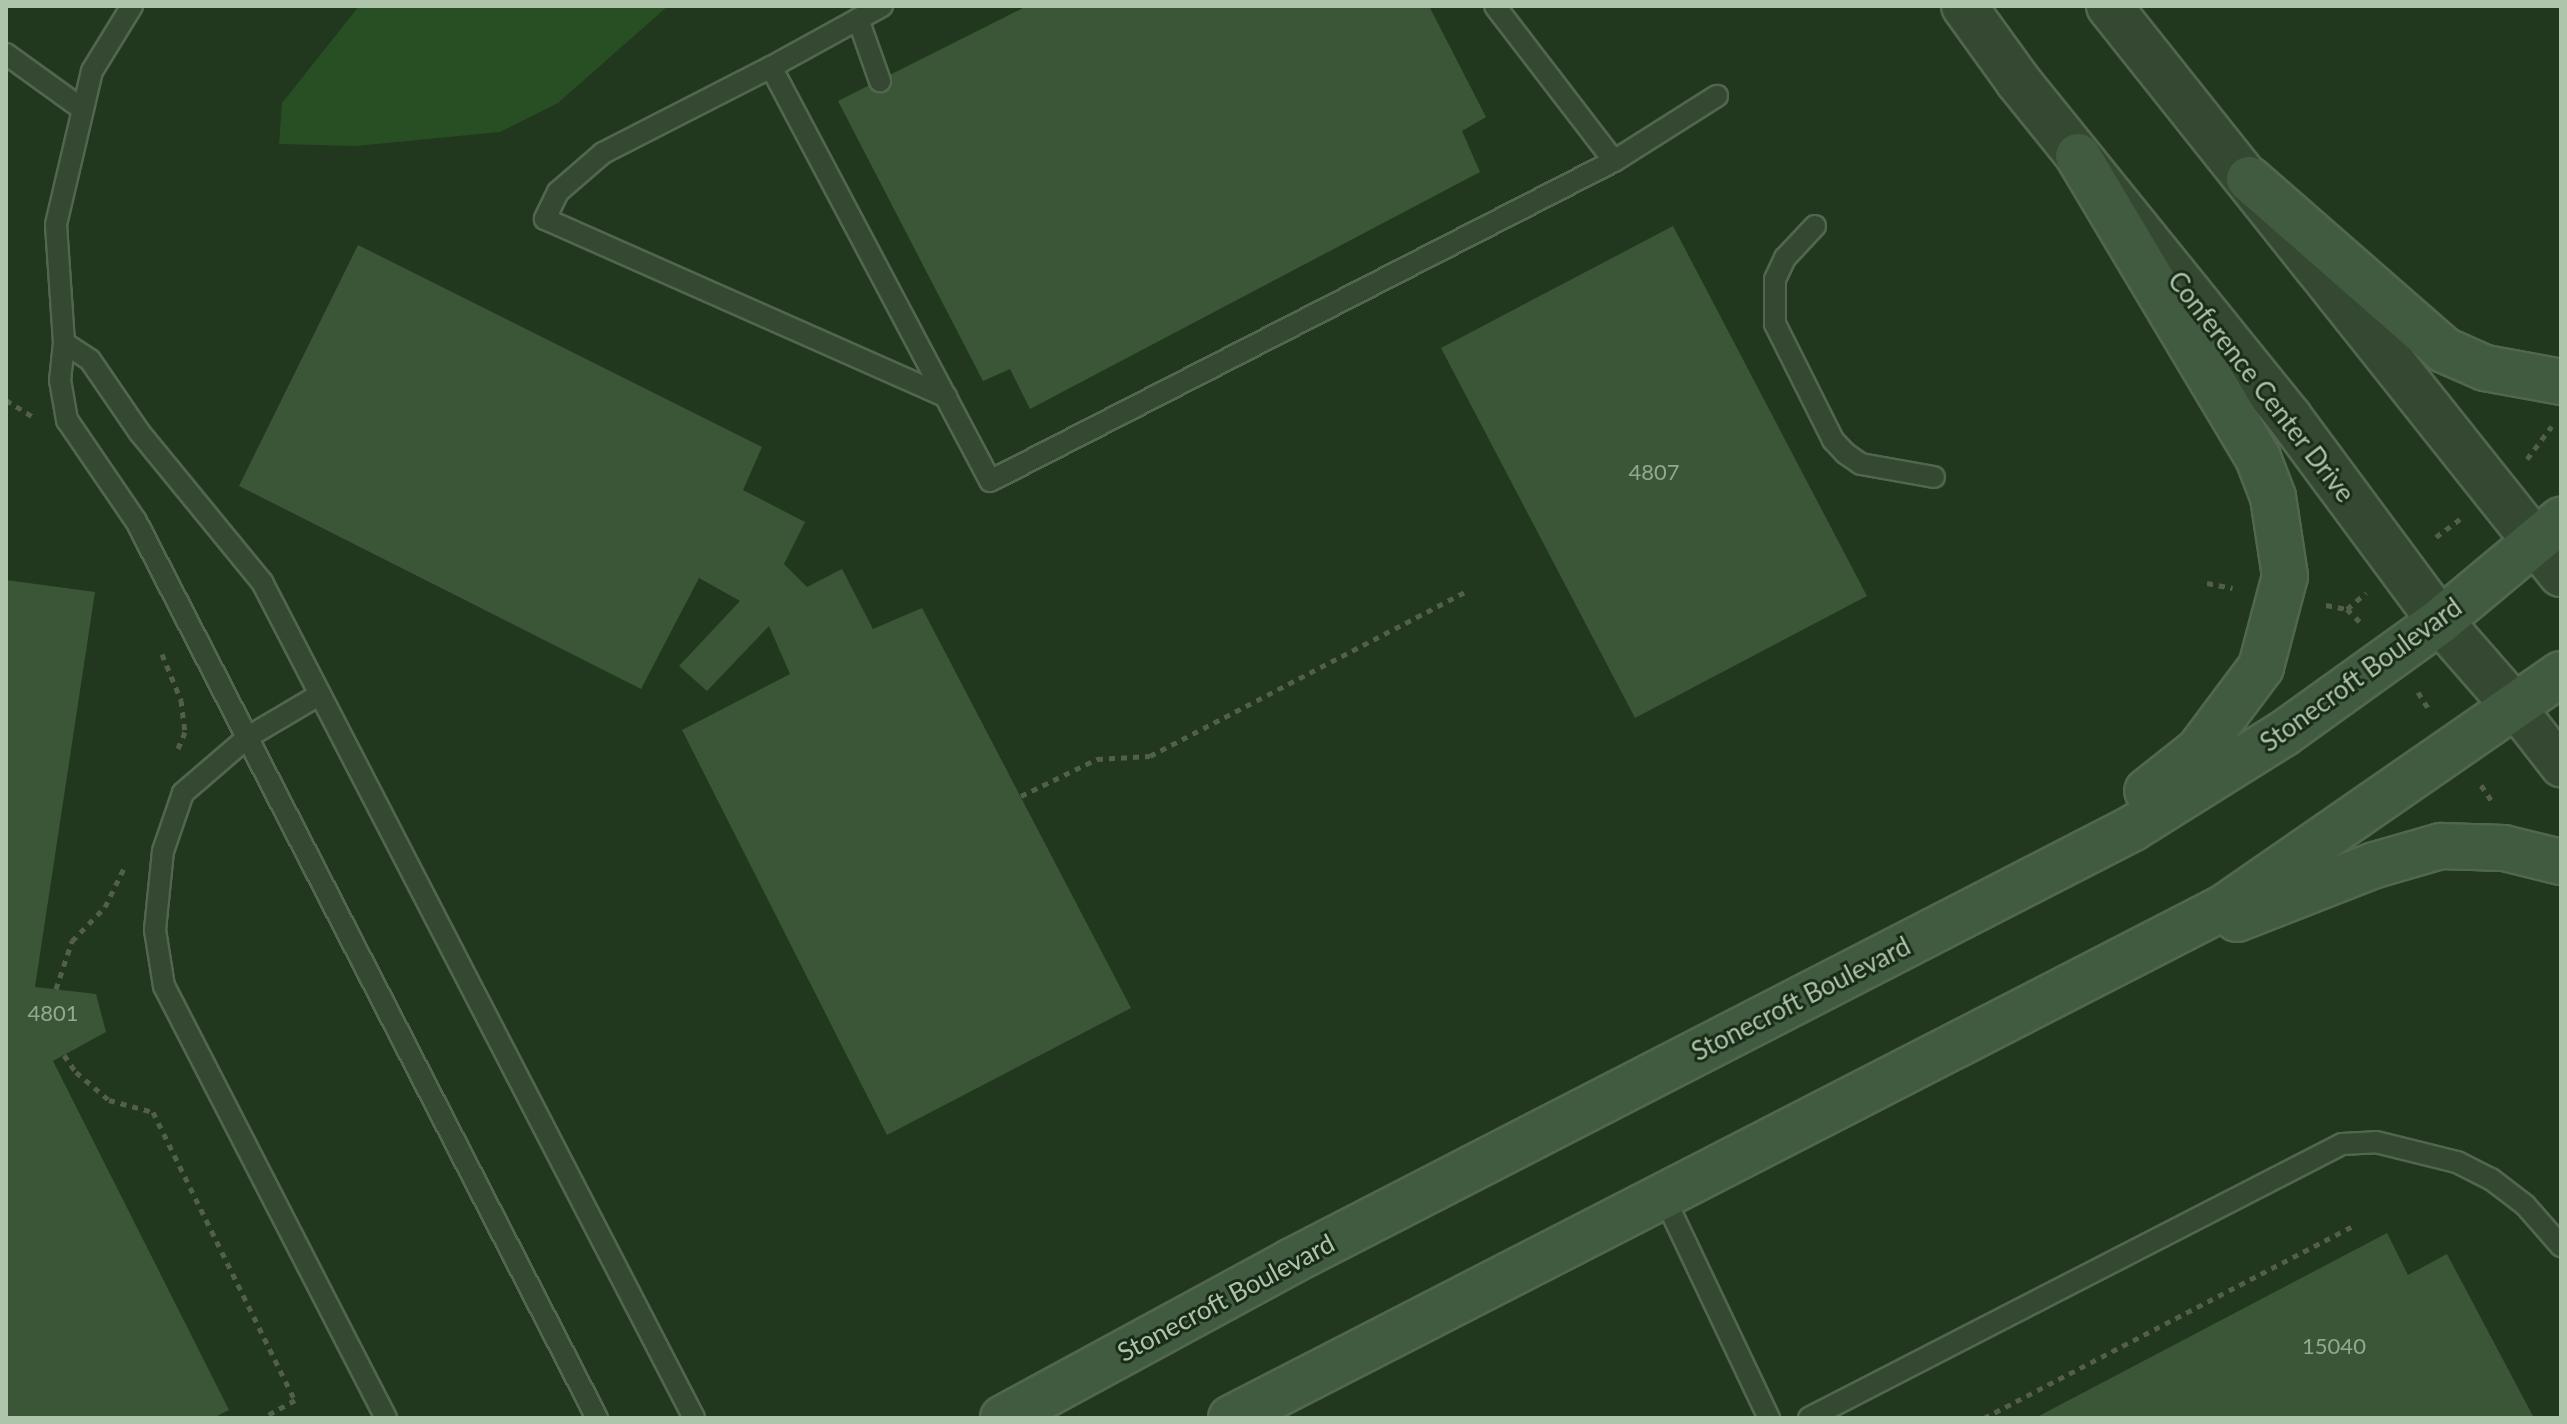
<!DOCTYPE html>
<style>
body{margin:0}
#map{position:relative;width:2567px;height:1424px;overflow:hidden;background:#21371e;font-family:Lato,sans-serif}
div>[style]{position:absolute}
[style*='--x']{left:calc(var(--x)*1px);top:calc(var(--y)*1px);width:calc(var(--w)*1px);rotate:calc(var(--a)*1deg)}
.water>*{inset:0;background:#284e24}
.building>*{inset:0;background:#3b5637}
.path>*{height:5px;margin-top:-2.5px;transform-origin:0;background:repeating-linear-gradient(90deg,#545f47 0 6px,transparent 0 12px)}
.roads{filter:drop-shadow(2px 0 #52664f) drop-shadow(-2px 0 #52664f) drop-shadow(0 2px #52664f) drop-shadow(0 -2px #52664f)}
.service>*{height:20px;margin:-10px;padding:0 10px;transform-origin:10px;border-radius:10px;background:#344832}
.minor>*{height:40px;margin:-20px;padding:0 20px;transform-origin:20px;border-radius:20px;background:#344832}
.tertiary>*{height:44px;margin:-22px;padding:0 22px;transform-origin:22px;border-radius:22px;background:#344832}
.secondary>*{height:44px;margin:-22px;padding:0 22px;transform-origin:22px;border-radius:22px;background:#415b40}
span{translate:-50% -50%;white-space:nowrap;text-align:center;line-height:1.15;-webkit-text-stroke:6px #1a2c18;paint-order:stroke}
.number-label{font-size:22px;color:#91a98f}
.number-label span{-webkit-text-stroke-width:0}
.street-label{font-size:26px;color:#aec5ac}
.frame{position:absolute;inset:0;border:8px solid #aec5ac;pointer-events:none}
</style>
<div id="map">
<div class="water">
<div style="clip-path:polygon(359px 6px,668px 6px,558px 103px,500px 132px,356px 146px,279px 144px,282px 103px)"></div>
</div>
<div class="building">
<div style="clip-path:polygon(1027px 6px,1429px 6px,1486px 117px,1462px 131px,1480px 172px,1030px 409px,1010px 369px,983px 381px,838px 101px)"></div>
<div style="clip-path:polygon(1673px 226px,1867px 596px,1635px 718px,1441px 348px)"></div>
<div style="clip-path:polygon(358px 245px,762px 447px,743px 490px,805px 522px,784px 564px,807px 587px,842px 569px,873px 629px,922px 608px,1131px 1008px,887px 1135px,682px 730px,790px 674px,769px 626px,707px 691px,679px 666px,740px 601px,699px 578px,641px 689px,239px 486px)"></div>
<div style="clip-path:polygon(6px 580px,95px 592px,35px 987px,96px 994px,106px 1032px,53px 1061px,229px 1410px,213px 1418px,6px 1418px)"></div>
<div style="clip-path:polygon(2387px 1233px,2408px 1275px,2447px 1254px,2534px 1418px,2035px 1418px)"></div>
</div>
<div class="path">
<div style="--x:6;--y:400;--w:31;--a:32"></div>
<div style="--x:2527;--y:459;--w:41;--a:-52.9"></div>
<div style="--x:2436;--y:537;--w:30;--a:-37"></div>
<div style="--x:2207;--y:583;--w:26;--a:11"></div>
<div style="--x:2326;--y:605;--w:21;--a:11"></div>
<div style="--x:2347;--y:609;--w:25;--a:-40"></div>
<div style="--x:2347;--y:609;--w:20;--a:45"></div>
<div style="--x:162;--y:654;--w:50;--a:67.6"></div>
<div style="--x:181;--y:700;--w:32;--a:83"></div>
<div style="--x:185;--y:732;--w:21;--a:113"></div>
<div style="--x:2418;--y:692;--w:22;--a:58"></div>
<div style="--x:2481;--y:785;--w:22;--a:56"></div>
<div style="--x:1021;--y:796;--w:85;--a:-26"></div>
<div style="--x:1097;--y:759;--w:53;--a:-3.2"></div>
<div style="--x:1150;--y:756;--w:355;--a:-27.5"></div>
<div style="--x:56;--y:989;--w:51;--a:-71.6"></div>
<div style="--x:72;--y:941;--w:47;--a:-45.9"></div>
<div style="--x:105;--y:907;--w:43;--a:-64"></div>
<div style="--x:64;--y:1055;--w:21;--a:55"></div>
<div style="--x:76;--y:1072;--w:43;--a:40.3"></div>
<div style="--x:109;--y:1100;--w:46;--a:15.3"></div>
<div style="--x:153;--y:1112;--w:321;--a:63.8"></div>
<div style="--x:295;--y:1400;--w:38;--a:151"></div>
<div style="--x:1984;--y:1418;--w:418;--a:-27.5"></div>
</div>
<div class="roads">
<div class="service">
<div style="--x:132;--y:6;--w:76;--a:121.6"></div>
<div style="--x:92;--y:71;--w:158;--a:103.2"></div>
<div style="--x:56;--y:225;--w:118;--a:86.1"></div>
<div style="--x:64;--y:343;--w:37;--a:96"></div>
<div style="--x:60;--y:380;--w:41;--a:80.1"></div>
<div style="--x:67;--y:420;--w:122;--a:55.7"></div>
<div style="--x:136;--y:521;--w:1009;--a:62.8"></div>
<div style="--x:882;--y:6;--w:127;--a:151.2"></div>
<div style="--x:771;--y:67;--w:468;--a:62.1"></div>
<div style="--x:990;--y:481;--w:701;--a:-27.15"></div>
<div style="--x:1614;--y:161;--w:195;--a:-127.5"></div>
<div style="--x:858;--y:19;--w:66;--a:70.5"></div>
<div style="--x:6;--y:54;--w:92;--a:35.8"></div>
<div style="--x:771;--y:67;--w:189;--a:152.9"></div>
<div style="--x:603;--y:153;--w:60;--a:139.1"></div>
<div style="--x:558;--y:192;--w:30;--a:116"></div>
<div style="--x:545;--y:219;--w:439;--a:23.9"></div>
<div style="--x:1614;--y:161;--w:122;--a:-32.3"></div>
<div style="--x:1815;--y:226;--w:44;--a:133.2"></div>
<div style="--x:1785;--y:258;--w:23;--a:115"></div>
<div style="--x:1775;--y:279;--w:45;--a:90"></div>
<div style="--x:1775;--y:324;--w:130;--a:63.4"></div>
<div style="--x:1833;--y:440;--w:18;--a:47"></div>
<div style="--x:1845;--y:453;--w:19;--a:35"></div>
<div style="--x:1861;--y:464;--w:74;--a:10.1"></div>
<div style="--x:64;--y:343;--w:31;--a:33"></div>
<div style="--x:90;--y:360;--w:88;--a:55.6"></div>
<div style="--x:140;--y:433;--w:193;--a:50.7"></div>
<div style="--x:262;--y:582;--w:941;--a:62.67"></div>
<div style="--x:319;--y:695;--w:82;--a:149.4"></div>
<div style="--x:248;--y:737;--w:86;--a:139.3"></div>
<div style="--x:183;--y:793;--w:61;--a:109"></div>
<div style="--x:163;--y:851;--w:79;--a:95.8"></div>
<div style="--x:155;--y:930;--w:57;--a:80.9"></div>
<div style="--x:164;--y:986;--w:486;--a:62.8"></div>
<div style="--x:1664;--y:1197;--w:245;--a:64.6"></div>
<div style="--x:1809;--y:1418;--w:599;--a:-27.21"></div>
<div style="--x:2342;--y:1144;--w:34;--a:-3"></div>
<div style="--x:2376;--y:1142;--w:83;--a:13.9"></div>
<div style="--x:2457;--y:1162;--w:38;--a:27"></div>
<div style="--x:2491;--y:1179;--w:43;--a:37.4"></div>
<div style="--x:2525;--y:1205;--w:55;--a:48.7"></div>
</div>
<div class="minor">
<div style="--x:2515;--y:707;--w:75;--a:52.1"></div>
</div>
<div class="tertiary">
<div style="--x:1964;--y:6;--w:92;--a:54.2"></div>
<div style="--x:2018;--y:81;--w:432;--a:51.1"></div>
<div style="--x:2289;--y:417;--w:254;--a:53.5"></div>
<div style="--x:2440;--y:621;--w:114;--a:48.9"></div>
<div style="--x:2109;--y:6;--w:726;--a:51.49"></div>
</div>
<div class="secondary">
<div style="--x:2078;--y:156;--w:352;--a:59.2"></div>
<div style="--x:2258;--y:458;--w:42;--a:69"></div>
<div style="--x:2273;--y:497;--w:80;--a:81.4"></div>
<div style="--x:2285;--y:576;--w:94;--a:104.8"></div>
<div style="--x:2261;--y:667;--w:104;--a:126.8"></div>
<div style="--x:2199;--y:750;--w:66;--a:141.7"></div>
<div style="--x:2249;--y:179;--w:259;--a:41.2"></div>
<div style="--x:2444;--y:350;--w:45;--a:23.7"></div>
<div style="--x:2485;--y:368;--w:77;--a:10.4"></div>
<div style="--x:2237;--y:919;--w:148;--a:-21.4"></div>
<div style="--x:2375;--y:865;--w:69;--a:-16.1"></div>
<div style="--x:2441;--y:846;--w:63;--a:1.8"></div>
<div style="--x:2504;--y:848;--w:59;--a:13.8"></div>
<div style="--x:1003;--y:1418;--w:327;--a:-28.5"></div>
<div style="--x:1290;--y:1262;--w:948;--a:-27.24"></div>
<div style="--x:2133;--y:828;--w:177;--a:-32.1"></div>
<div style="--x:2283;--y:734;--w:193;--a:-35.7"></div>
<div style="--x:2440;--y:621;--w:158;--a:-39.9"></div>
<div style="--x:1231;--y:1418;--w:1115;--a:-27.21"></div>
<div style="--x:2223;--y:908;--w:411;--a:-34.7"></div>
</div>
</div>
<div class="number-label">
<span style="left:1654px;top:472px">4807</span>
<span style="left:53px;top:1013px">4801</span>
<span style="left:2334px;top:1346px">15040</span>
</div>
<div class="street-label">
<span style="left:2261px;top:387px;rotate:52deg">Conference Center Drive</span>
<span style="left:2361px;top:675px;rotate:-36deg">Stonecroft Boulevard</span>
<span style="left:1801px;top:999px;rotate:-27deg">Stonecroft Boulevard</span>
<span style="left:1226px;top:1298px;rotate:-28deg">Stonecroft Boulevard</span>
</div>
<div class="frame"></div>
</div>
